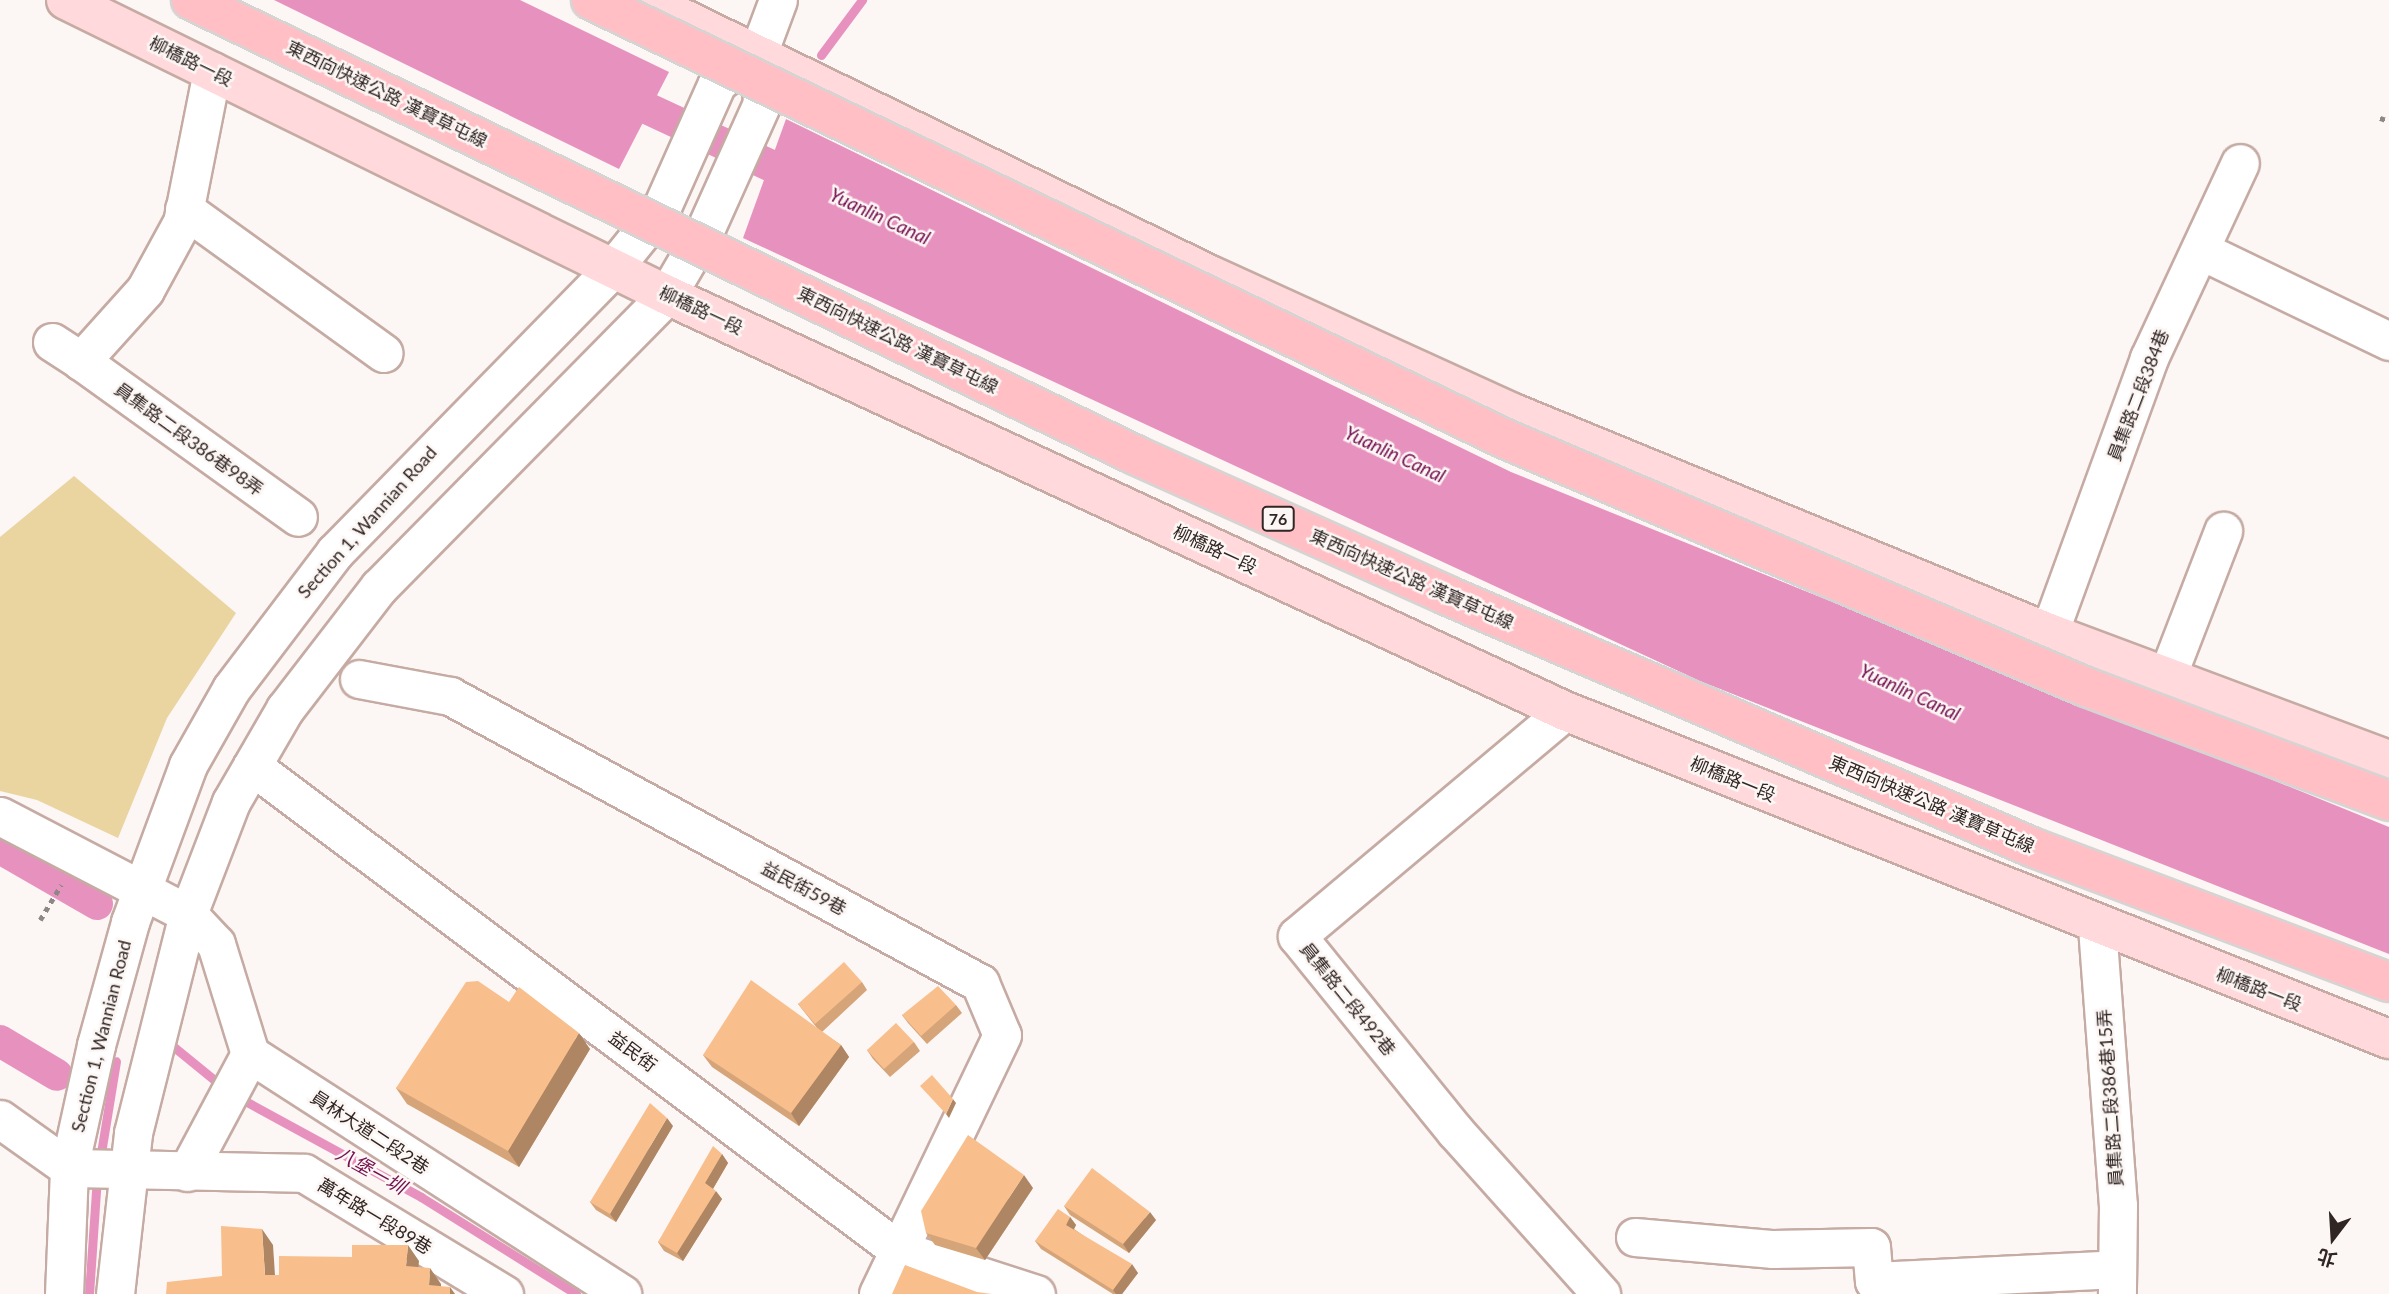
<!DOCTYPE html>
<meta charset="utf-8">
<style>
body{margin:0}
#map{position:relative;width:2389px;height:1294px;overflow:hidden;background:#fcf6f4;font-family:Lato,"Noto Sans TC",sans-serif}
div>[style]{position:absolute}
[style*='--x']{left:calc(var(--x)*1px);top:calc(var(--y)*1px);width:calc(var(--w)*1px);rotate:calc(var(--a)*1deg)}
.green>*{inset:0;background:#ead4a0}
.water>*{inset:0;background:#e792be}
.stream>*{height:9px;margin:-4.5px;padding:0 4.5px;transform-origin:4.5px;border-radius:4.5px;background:#e792be}
.canal>*{height:32px;margin:-16px;padding:0 16px;transform-origin:16px;border-radius:16px;background:#e792be}
.path>*{height:4.5px;margin-top:-2.25px;transform-origin:0;background:repeating-linear-gradient(90deg,#8f8785 0 5px,transparent 0 10px)}
.roads{filter:drop-shadow(2px 0 #c5aba3) drop-shadow(-2px 0 #c5aba3) drop-shadow(0 2px #c5aba3) drop-shadow(0 -2px #c5aba3)}
.minor>*{height:37px;margin:-18.5px;padding:0 18.5px;transform-origin:18.5px;border-radius:18.5px;background:#fff}
.major>*{height:38px;margin:-19px;padding:0 19px;transform-origin:19px;border-radius:19px;background:#ffd9dc}
.bridges{filter:drop-shadow(2px 0 #d6d4d3) drop-shadow(-2px 0 #d6d4d3) drop-shadow(0 2px #d6d4d3) drop-shadow(0 -2px #d6d4d3)}
.highway-bridge>*{height:38px;margin:-19px;padding:0 19px;transform-origin:19px;border-radius:19px;background:#ffbfc5}
.wall>*{inset:0;background:#d5a479}
.shaded-wall>*{inset:0;background:#ae8663}
.building>*{inset:0;background:#f8bf8d}
span{translate:-50% -50%;white-space:nowrap;text-align:center;line-height:1.15;-webkit-text-stroke:5px #fcf6f4;paint-order:stroke}
.shield-label span{padding:2px 5px;background:#fcf6f4;border:2px solid;border-radius:5px;-webkit-text-stroke-width:0}
.shield-label{font-size:16px;color:#302623;font-weight:700}
.street-label{font-size:18px;color:#302623}
.water-label{font-size:19px;color:#741050;font-style:italic}
.north{position:absolute;left:2298px;top:1203px;width:70px;height:70px;-webkit-text-stroke:5px #fcf6f4;paint-order:stroke;rotate:197deg;font-size:19px;font-weight:700;line-height:28px;text-align:center;color:#302623}
.north::after{content:'';display:block;margin:auto;width:24px;height:32px;background:#302623;clip-path:polygon(50% 0,100% 100%,50% 72%,0 100%)}
</style>
<div id="map">
<div class="green">
<div style="clip-path:polygon(74px 476px,236px 613px,167px 718px,118px 838px,37px 800px,0 791px,0 537px)"></div>
</div>
<div class="water">
<div style="clip-path:polygon(274px 0,520px 0,669px 72px,619px 169px)"></div>
<div style="clip-path:polygon(786px 119px,1511px 472px,2389px 827px,2389px 954px,1700px 681px,743px 238px)"></div>
</div>
<div class="stream">
<div style="--x:821;--y:55;--w:69;--a:-53.3"></div>
<div style="--x:169;--y:1043;--w:68;--a:39.1"></div>
<div style="--x:236;--y:1096;--w:211;--a:28.6"></div>
<div style="--x:421;--y:1197;--w:183;--a:32"></div>
<div style="--x:100;--y:1159;--w:99;--a:-80.7"></div>
<div style="--x:89;--y:1294;--w:117;--a:-86.1"></div>
</div>
<div class="canal">
<div style="--x:612;--y:92;--w:214;--a:24.9"></div>
<div style="--x:0;--y:848;--w:112;--a:30"></div>
<div style="--x:0;--y:1041;--w:66;--a:30.8"></div>
</div>
<div class="path">
<div style="--x:2380;--y:118;--w:9;--a:18"></div>
<div style="--x:40;--y:920;--w:41;--a:-59"></div>
</div>
<div class="roads">
<div class="minor">
<div style="--x:212;--y:71;--w:154;--a:101.2"></div>
<div style="--x:182;--y:222;--w:77;--a:118.6"></div>
<div style="--x:145;--y:290;--w:96;--a:132"></div>
<div style="--x:81;--y:361;--w:267;--a:35.7"></div>
<div style="--x:184;--y:209;--w:246;--a:35.8"></div>
<div style="--x:2200;--y:250;--w:210;--a:25.7"></div>
<div style="--x:52;--y:342;--w:35;--a:33"></div>
<div style="--x:2049;--y:633;--w:293;--a:-70"></div>
<div style="--x:2149;--y:358;--w:215;--a:-65"></div>
<div style="--x:359;--y:679;--w:93;--a:10.6"></div>
<div style="--x:450;--y:696;--w:603;--a:28.44"></div>
<div style="--x:980;--y:983;--w:56;--a:67.1"></div>
<div style="--x:1002;--y:1035;--w:287;--a:115.6"></div>
<div style="--x:2166;--y:679;--w:159;--a:-68.9"></div>
<div style="--x:1565;--y:711;--w:350;--a:140"></div>
<div style="--x:1297;--y:936;--w:251;--a:51"></div>
<div style="--x:1455;--y:1131;--w:219;--a:48.1"></div>
<div style="--x:252;--y:766;--w:806;--a:36.83"></div>
<div style="--x:897;--y:1249;--w:146;--a:17.9"></div>
<div style="--x:0;--y:816;--w:212;--a:27.5"></div>
<div style="--x:188;--y:914;--w:41;--a:47"></div>
<div style="--x:216;--y:944;--w:115;--a:72.8"></div>
<div style="--x:250;--y:1054;--w:443;--a:32.8"></div>
<div style="--x:2097;--y:927;--w:279;--a:85.7"></div>
<div style="--x:2118;--y:1205;--w:88;--a:90.7"></div>
<div style="--x:0;--y:1119;--w:85;--a:35.4"></div>
<div style="--x:69;--y:1168;--w:235;--a:1.2"></div>
<div style="--x:304;--y:1173;--w:234;--a:31.2"></div>
<div style="--x:187;--y:1172;--w:134;--a:-61.9"></div>
<div style="--x:1635;--y:1237;--w:139;--a:5"></div>
<div style="--x:1773;--y:1249;--w:98;--a:-1.2"></div>
<div style="--x:1871;--y:1247;--w:34;--a:85"></div>
<div style="--x:1874;--y:1281;--w:243;--a:-2.8"></div>
<div style="--x:64;--y:1294;--w:126;--a:-87.7"></div>
<div style="--x:69;--y:1168;--w:126;--a:-77.6"></div>
<div style="--x:96;--y:1045;--w:128;--a:-74.5"></div>
<div style="--x:130;--y:922;--w:167;--a:-69.7"></div>
<div style="--x:188;--y:765;--w:87;--a:-60.5"></div>
<div style="--x:231;--y:689;--w:172;--a:-52.8"></div>
<div style="--x:335;--y:552;--w:399;--a:-45.6"></div>
<div style="--x:614;--y:267;--w:75;--a:-51"></div>
<div style="--x:661;--y:209;--w:138;--a:-66"></div>
<div style="--x:717;--y:83;--w:51;--a:-37.1"></div>
<div style="--x:115;--y:1294;--w:162;--a:-83.6"></div>
<div style="--x:133;--y:1133;--w:226;--a:-75.9"></div>
<div style="--x:188;--y:914;--w:120;--a:-69"></div>
<div style="--x:231;--y:802;--w:108;--a:-59.9"></div>
<div style="--x:285;--y:709;--w:154;--a:-52.4"></div>
<div style="--x:379;--y:587;--w:410;--a:-45.4"></div>
<div style="--x:667;--y:295;--w:75;--a:-59.7"></div>
<div style="--x:705;--y:230;--w:139;--a:-65.8"></div>
<div style="--x:762;--y:103;--w:52;--a:-93.3"></div>
<div style="--x:759;--y:51;--w:54;--a:-69.6"></div>
</div>
<div class="major">
<div style="--x:66;--y:0;--w:669;--a:26.14"></div>
<div style="--x:667;--y:295;--w:990;--a:24.86"></div>
<div style="--x:1565;--y:711;--w:887;--a:21.71"></div>
<div style="--x:645;--y:0;--w:631;--a:25.96"></div>
<div style="--x:1212;--y:276;--w:331;--a:24.5"></div>
<div style="--x:1513;--y:413;--w:579;--a:22.32"></div>
<div style="--x:2049;--y:633;--w:363;--a:20.5"></div>
</div>
</div>
<div class="bridges">
<div class="highway-bridge">
<div style="--x:191;--y:0;--w:1048;--a:25.73"></div>
<div style="--x:1135;--y:455;--w:341;--a:24.2"></div>
<div style="--x:1446;--y:595;--w:640;--a:23.28"></div>
<div style="--x:2034;--y:848;--w:379;--a:20.7"></div>
<div style="--x:591;--y:0;--w:1012;--a:25.65"></div>
<div style="--x:1503;--y:438;--w:634;--a:23.13"></div>
<div style="--x:2086;--y:687;--w:324;--a:20.6"></div>
</div>
</div>
<div class="wall">
<div style="clip-path:polygon(862px 982px,867px 990px,822px 1032px,841px 1045px,849px 1057px,799px 1126px,712px 1067px,703px 1055px,817px 1028px,798px 1004px)"></div>
<div style="clip-path:polygon(509px 1002px,590px 1049px,519px 1167px,407px 1104px,396px 1088px)"></div>
<div style="clip-path:polygon(956px 1005px,962px 1013px,927px 1044px,908px 1023px,902px 1015px)"></div>
<div style="clip-path:polygon(914px 1042px,920px 1051px,890px 1077px,873px 1059px,867px 1050px)"></div>
<div style="clip-path:polygon(673px 1126px,616px 1222px,596px 1210px,590px 1202px)"></div>
<div style="clip-path:polygon(722px 1154px,728px 1163px,713px 1189px,722px 1199px,683px 1261px,664px 1251px,658px 1242px)"></div>
<div style="clip-path:polygon(1033px 1188px,985px 1260px,935px 1245px,926px 1233px)"></div>
<div style="clip-path:polygon(1064px 1206px,1156px 1220px,1129px 1253px,1070px 1215px)"></div>
<div style="clip-path:polygon(1070px 1217px,1076px 1225px,1074px 1229px,1138px 1273px,1122px 1294px,1113px 1294px,1041px 1249px,1035px 1241px)"></div>
</div>
<div class="shaded-wall">
<div style="clip-path:polygon(579px 1033px,590px 1049px,519px 1167px,508px 1151px)"></div>
<div style="clip-path:polygon(841px 1045px,849px 1057px,799px 1126px,791px 1113px)"></div>
<div style="clip-path:polygon(953px 1099px,956px 1103px,949px 1118px,946px 1114px)"></div>
<div style="clip-path:polygon(667px 1118px,673px 1126px,616px 1222px,610px 1214px)"></div>
<div style="clip-path:polygon(722px 1154px,728px 1163px,711px 1192px,705px 1183px)"></div>
<div style="clip-path:polygon(1024px 1175px,1033px 1188px,985px 1260px,976px 1248px)"></div>
<div style="clip-path:polygon(716px 1191px,722px 1199px,683px 1261px,677px 1253px)"></div>
<div style="clip-path:polygon(1150px 1212px,1156px 1220px,1129px 1253px,1123px 1244px)"></div>
<div style="clip-path:polygon(1070px 1217px,1076px 1225px,1072px 1233px,1066px 1225px)"></div>
<div style="clip-path:polygon(262px 1229px,273px 1245px,276px 1291px,265px 1275px)"></div>
<div style="clip-path:polygon(408px 1245px,419px 1261px,417px 1282px,406px 1266px)"></div>
<div style="clip-path:polygon(1132px 1264px,1138px 1273px,1122px 1294px,1116px 1294px,1113px 1290px)"></div>
<div style="clip-path:polygon(430px 1268px,441px 1284px,441px 1294px,429px 1285px)"></div>
<div style="clip-path:polygon(450px 1287px,455px 1294px,450px 1294px)"></div>
</div>
<div class="building">
<div style="clip-path:polygon(844px 962px,862px 982px,815px 1024px,798px 1004px)"></div>
<div style="clip-path:polygon(751px 980px,841px 1045px,791px 1113px,703px 1055px)"></div>
<div style="clip-path:polygon(478px 981px,509px 1002px,519px 987px,579px 1033px,508px 1151px,396px 1088px,466px 982px)"></div>
<div style="clip-path:polygon(938px 986px,956px 1005px,921px 1036px,902px 1015px)"></div>
<div style="clip-path:polygon(896px 1023px,914px 1042px,884px 1069px,867px 1050px)"></div>
<div style="clip-path:polygon(932px 1075px,953px 1099px,946px 1114px,920px 1086px)"></div>
<div style="clip-path:polygon(650px 1103px,667px 1118px,610px 1214px,590px 1202px)"></div>
<div style="clip-path:polygon(968px 1135px,1024px 1175px,976px 1248px,926px 1233px,921px 1211px)"></div>
<div style="clip-path:polygon(713px 1146px,722px 1154px,705px 1183px,716px 1191px,677px 1253px,658px 1242px)"></div>
<div style="clip-path:polygon(1092px 1168px,1150px 1212px,1123px 1244px,1064px 1206px)"></div>
<div style="clip-path:polygon(1058px 1209px,1070px 1217px,1066px 1225px,1132px 1264px,1113px 1290px,1035px 1241px)"></div>
<div style="clip-path:polygon(221px 1226px,262px 1229px,265px 1275px,279px 1275px,279px 1256px,352px 1257px,352px 1245px,408px 1245px,406px 1266px,430px 1268px,429px 1285px,450px 1287px,450px 1294px,166px 1294px,167px 1282px,222px 1276px)"></div>
<div style="clip-path:polygon(905px 1265px,977px 1292px,992px 1294px,892px 1294px)"></div>
</div>
<div class="shield-label">
<span style="left:1278px;top:519px">76</span>
</div>
<div class="street-label">
<span style="left:191px;top:61px;rotate:26deg">柳橋路一段</span>
<span style="left:387px;top:94px;rotate:26deg">東西向快速公路 漢寶草屯線</span>
<span style="left:701px;top:310px;rotate:25deg">柳橋路一段</span>
<span style="left:898px;top:340px;rotate:26deg">東西向快速公路 漢寶草屯線</span>
<span style="left:2138px;top:395px;rotate:-69deg">員集路二段384巷</span>
<span style="left:189px;top:439px;rotate:36deg">員集路二段386巷98弄</span>
<span style="left:367px;top:522px;rotate:-48deg">Section 1, Wannian Road</span>
<span style="left:1215px;top:549px;rotate:25deg">柳橋路一段</span>
<span style="left:1412px;top:579px;rotate:24deg">東西向快速公路 漢寶草屯線</span>
<span style="left:1733px;top:779px;rotate:22deg">柳橋路一段</span>
<span style="left:1932px;top:804px;rotate:23deg">東西向快速公路 漢寶草屯線</span>
<span style="left:804px;top:888px;rotate:28deg">益民街59巷</span>
<span style="left:2259px;top:989px;rotate:21deg">柳橋路一段</span>
<span style="left:1348px;top:999px;rotate:51deg">員集路二段492巷</span>
<span style="left:101px;top:1036px;rotate:-76deg">Section 1, Wannian Road</span>
<span style="left:633px;top:1051px;rotate:37deg">益民街</span>
<span style="left:2110px;top:1098px;rotate:-94deg">員集路二段386巷15弄</span>
<span style="left:370px;top:1132px;rotate:33deg">員林大道二段2巷</span>
<span style="left:375px;top:1216px;rotate:31deg">萬年路一段89巷</span>
</div>
<div class="water-label">
<span style="left:880px;top:216px;rotate:25deg">Yuanlin Canal</span>
<span style="left:1395px;top:454px;rotate:25deg">Yuanlin Canal</span>
<span style="left:1910px;top:692px;rotate:25deg">Yuanlin Canal</span>
<span style="left:371px;top:1170px;rotate:29deg">八堡一圳</span>
</div>
<div class="north">北</div>
</div>
